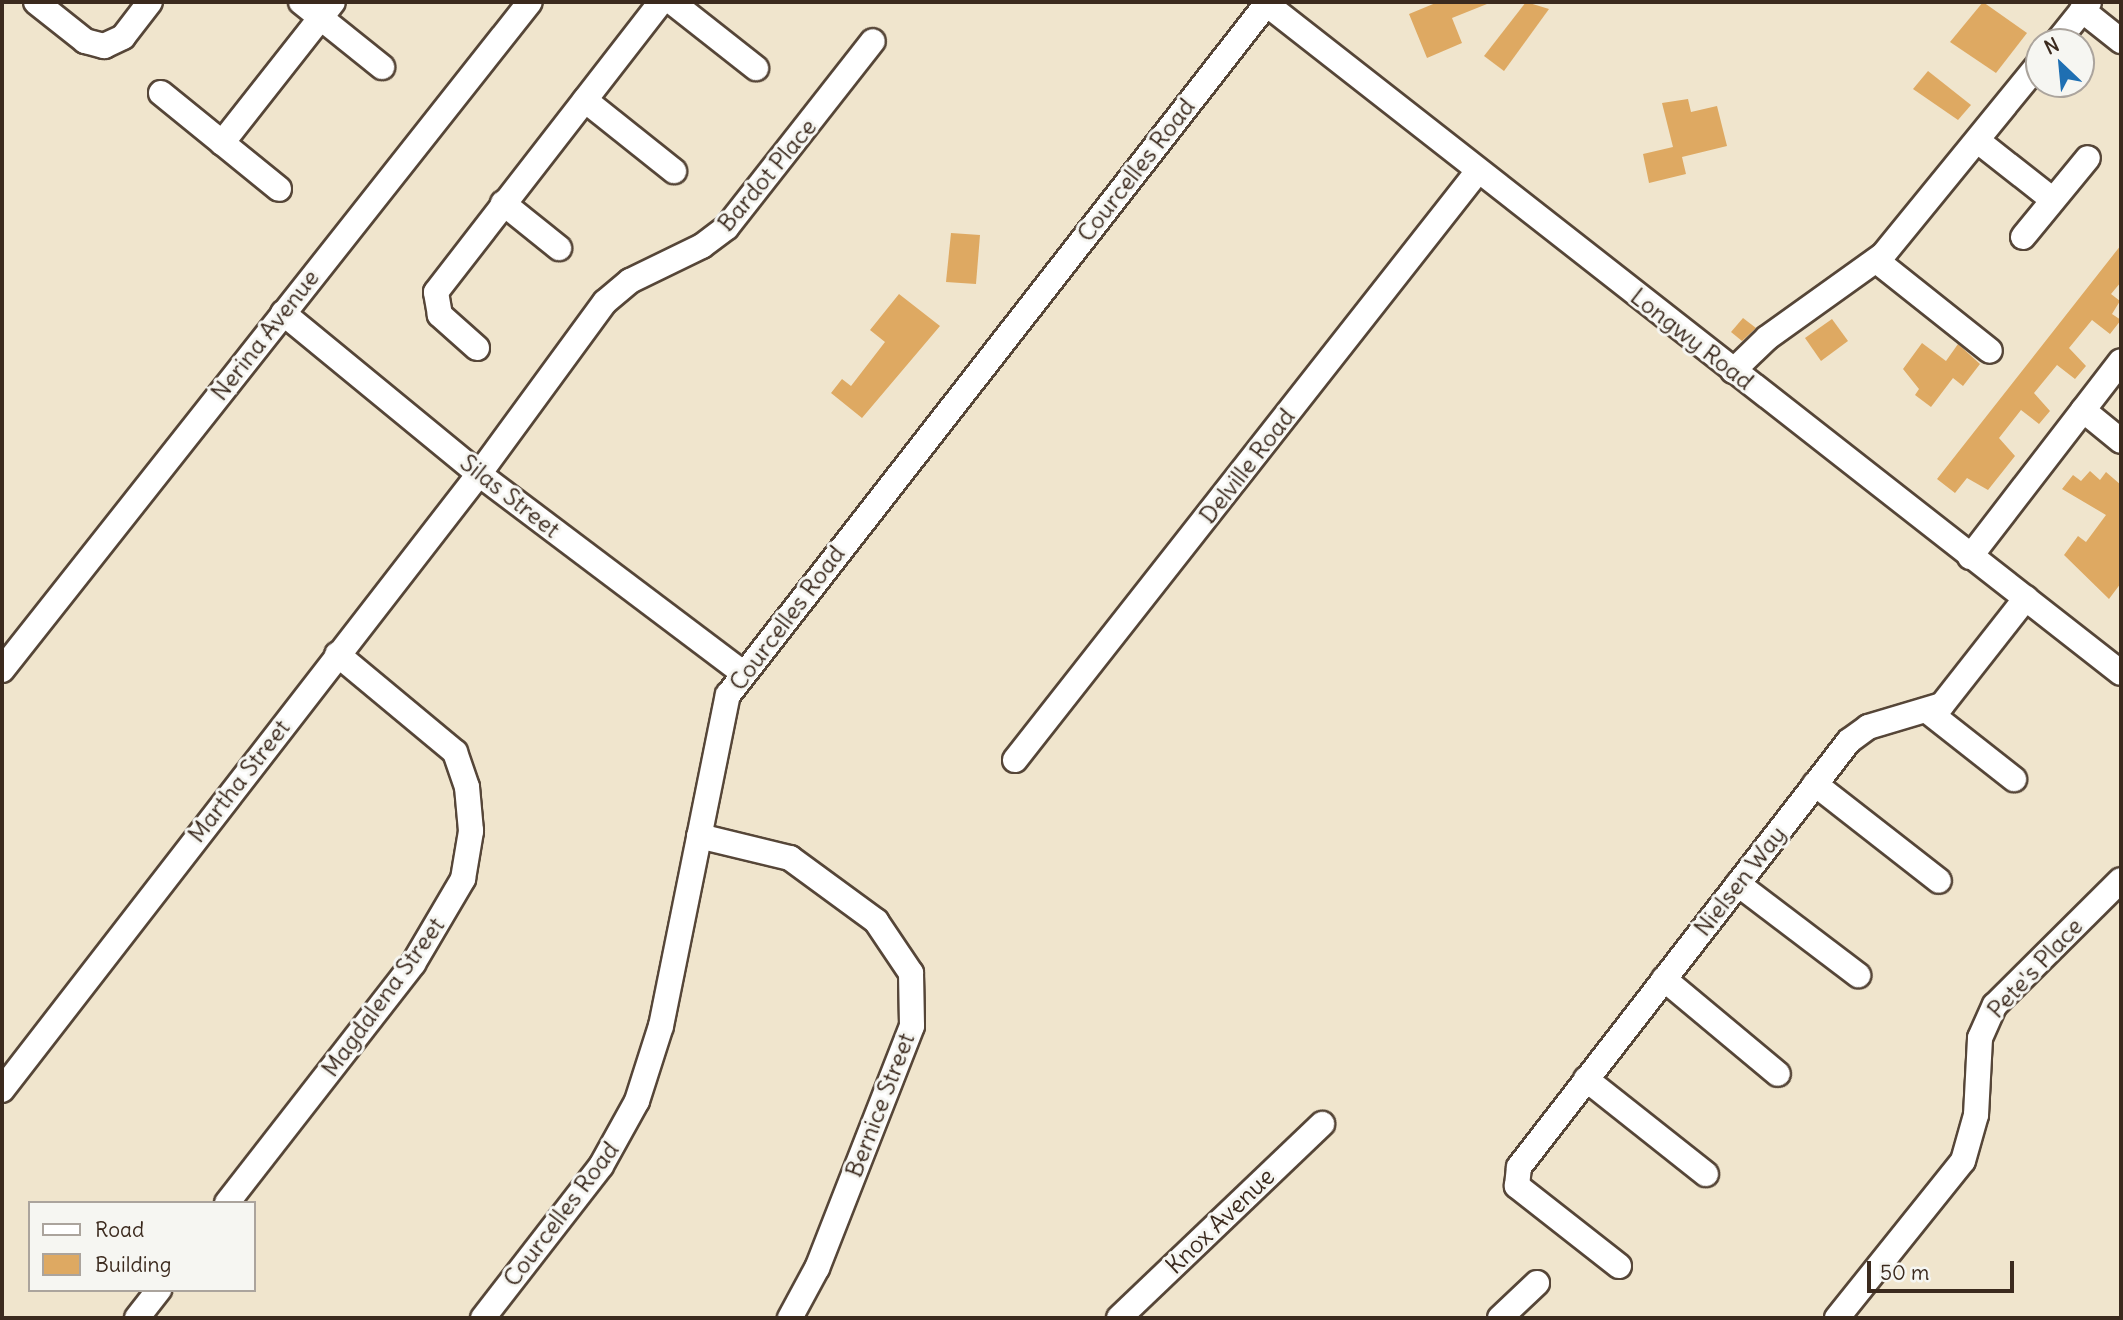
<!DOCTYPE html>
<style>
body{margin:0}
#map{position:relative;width:2123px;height:1320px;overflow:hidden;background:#f0e5cd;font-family:Delius,sans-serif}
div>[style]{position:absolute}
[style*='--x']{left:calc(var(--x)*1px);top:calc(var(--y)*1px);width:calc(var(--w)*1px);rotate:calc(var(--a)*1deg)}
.building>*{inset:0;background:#dea962}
.roads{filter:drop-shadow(2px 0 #564638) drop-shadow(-2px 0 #564638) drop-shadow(0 2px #564638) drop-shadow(0 -2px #564638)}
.minor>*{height:24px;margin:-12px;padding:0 12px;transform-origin:12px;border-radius:12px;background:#fff}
span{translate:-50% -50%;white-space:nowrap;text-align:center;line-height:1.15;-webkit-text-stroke:6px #f6f6f2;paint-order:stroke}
.street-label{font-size:24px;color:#3b2a1e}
.frame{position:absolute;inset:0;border:4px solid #3b2a1e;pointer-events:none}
.legend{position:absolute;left:28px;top:1201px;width:228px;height:91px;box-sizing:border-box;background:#f6f6f2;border:2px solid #aba49d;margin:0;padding:9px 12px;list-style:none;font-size:21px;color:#3b2a1e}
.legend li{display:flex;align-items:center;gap:14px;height:35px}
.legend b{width:35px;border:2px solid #aba49d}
.north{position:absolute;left:2025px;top:28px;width:70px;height:70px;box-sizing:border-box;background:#f6f6f2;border:2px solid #aba49d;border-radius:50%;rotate:334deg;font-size:19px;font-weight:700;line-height:28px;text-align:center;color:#3b2a1e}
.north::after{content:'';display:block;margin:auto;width:24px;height:32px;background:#1f6fb2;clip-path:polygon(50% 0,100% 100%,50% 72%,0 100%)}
.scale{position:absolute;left:1867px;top:1261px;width:147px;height:32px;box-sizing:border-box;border:4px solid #3b2a1e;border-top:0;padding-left:9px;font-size:21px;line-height:24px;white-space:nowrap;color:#3b2a1e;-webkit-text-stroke:5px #f6f6f2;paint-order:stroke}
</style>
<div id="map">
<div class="building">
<div style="clip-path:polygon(1438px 2px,1492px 2px,1452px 18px,1462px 43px,1427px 58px,1409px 14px)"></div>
<div style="clip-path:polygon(1526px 2px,1549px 9px,1504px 71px,1484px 56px)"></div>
<div style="clip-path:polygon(1983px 2px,2027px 33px,1996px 73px,1950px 42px)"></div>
<div style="clip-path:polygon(1928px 71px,1971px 105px,1958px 120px,1913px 89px)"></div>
<div style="clip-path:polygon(1688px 99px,1691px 112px,1717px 106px,1727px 146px,1682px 157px,1686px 174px,1649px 183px,1643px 154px,1673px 147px,1662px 103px)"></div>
<div style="clip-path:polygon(951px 233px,980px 235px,976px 284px,946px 282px)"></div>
<div style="clip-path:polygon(2121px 245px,2121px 282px,2111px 294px,2120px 301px,2112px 314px,2121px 320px,2110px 334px,2092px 320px,2069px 348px,2086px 366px,2075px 379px,2057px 365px,2034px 393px,2050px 411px,2039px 424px,2021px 410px,1999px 438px,2015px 456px,1988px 490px,1967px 478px,1955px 493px,1937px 479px)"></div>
<div style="clip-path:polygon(899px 294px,940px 326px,862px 418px,831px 393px,842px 379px,851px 386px,885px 342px,870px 330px)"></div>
<div style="clip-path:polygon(1743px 318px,1756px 328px,1742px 341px,1731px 332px)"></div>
<div style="clip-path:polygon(1832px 319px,1848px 341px,1821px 361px,1805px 338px)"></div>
<div style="clip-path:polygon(1922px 343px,1946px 361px,1958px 344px,1980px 364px,1963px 386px,1953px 378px,1931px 407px,1915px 395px,1919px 389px,1903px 369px)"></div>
<div style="clip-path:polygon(2090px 471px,2100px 480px,2106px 472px,2121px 485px,2121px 583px,2109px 599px,2064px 555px,2078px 536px,2086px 542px,2106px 515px,2062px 489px,2073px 475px,2081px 481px)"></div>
</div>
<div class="roads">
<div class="minor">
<div style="--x:36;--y:2;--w:63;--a:38.5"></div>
<div style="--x:85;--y:41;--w:20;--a:15"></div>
<div style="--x:104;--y:46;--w:21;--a:-25"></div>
<div style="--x:123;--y:37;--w:44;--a:-52.4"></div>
<div style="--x:301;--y:2;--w:104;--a:38.7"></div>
<div style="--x:672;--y:2;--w:107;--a:38.2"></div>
<div style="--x:1264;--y:2;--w:1088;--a:38.06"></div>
<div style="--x:2082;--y:10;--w:50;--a:38.5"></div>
<div style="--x:2057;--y:42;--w:51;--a:-51.3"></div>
<div style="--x:161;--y:93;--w:152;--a:39.1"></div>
<div style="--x:585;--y:100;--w:114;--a:38.6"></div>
<div style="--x:1978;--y:141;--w:95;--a:38.2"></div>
<div style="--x:222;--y:143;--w:179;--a:-51.8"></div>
<div style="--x:503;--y:203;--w:72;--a:38.8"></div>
<div style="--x:2023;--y:237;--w:102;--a:-50.6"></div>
<div style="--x:1877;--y:261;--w:144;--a:38.5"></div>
<div style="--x:283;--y:313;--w:254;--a:39.4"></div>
<div style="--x:479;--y:474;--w:329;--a:37"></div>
<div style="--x:477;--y:348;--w:50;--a:-138.3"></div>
<div style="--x:440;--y:315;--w:23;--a:-100"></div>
<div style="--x:436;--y:292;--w:367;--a:-52.2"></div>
<div style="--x:1733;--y:371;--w:47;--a:-44.1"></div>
<div style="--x:1767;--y:338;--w:143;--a:-35.6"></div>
<div style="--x:1883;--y:255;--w:247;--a:-50.8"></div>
<div style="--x:2083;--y:410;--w:49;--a:39.2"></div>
<div style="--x:1970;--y:557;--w:247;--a:-52.4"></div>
<div style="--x:2;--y:670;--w:851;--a:-51.68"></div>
<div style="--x:1930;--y:713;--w:107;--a:38.2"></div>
<div style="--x:1015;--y:760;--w:749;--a:-51.83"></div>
<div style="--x:1815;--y:784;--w:157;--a:38"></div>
<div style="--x:699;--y:836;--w:94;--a:13.6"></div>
<div style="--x:790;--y:858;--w:107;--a:36.2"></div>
<div style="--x:876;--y:921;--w:63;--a:56.1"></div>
<div style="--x:911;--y:973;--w:53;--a:88.9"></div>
<div style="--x:912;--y:1026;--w:260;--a:111.4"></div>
<div style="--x:817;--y:1268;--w:57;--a:118.4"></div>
<div style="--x:1738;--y:884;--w:151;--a:37.2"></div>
<div style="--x:1664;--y:979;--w:148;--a:39.8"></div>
<div style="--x:1586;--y:1079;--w:153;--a:38.4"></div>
<div style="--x:2;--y:1090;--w:779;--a:-52.25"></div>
<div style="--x:479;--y:474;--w:213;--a:-53.8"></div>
<div style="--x:605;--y:302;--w:33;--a:-40"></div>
<div style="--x:630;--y:281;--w:80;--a:-25.9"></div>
<div style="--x:702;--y:246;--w:31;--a:-37"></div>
<div style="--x:727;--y:227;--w:236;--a:-51.9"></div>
<div style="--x:227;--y:1203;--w:303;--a:-52.1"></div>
<div style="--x:413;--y:964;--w:99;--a:-59.5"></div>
<div style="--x:463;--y:879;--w:49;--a:-80.5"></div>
<div style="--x:471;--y:831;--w:44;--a:-95.2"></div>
<div style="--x:467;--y:787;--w:37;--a:-109"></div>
<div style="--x:455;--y:752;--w:153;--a:-140.3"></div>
<div style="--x:1619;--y:1266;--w:130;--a:-141.9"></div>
<div style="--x:1517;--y:1186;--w:19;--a:-84"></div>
<div style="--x:1519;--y:1167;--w:539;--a:-52.24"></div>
<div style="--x:1849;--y:741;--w:24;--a:-36"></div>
<div style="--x:1868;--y:727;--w:77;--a:-16.6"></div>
<div style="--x:1942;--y:705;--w:136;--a:-51.9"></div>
<div style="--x:137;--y:1318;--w:36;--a:-52"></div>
<div style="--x:483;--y:1318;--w:192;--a:-52.2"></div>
<div style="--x:601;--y:1166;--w:74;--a:-61"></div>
<div style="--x:637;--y:1101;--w:79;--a:-72.3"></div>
<div style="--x:661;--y:1026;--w:338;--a:-78.6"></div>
<div style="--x:728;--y:695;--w:879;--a:-52.07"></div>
<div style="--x:1119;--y:1318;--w:281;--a:-43.7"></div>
<div style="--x:1500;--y:1318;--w:51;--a:-43.4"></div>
<div style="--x:1837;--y:1318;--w:201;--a:-51.3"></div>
<div style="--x:1963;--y:1161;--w:48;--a:-74.2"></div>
<div style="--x:1976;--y:1115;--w:77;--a:-87"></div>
<div style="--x:1980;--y:1038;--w:36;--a:-66"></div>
<div style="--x:1995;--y:1005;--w:177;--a:-44.8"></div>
</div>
</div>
<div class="street-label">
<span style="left:1136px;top:170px;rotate:-52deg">Courcelles Road</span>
<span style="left:767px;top:175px;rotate:-50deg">Bardot Place</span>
<span style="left:265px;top:335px;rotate:-52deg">Nerina Avenue</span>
<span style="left:1692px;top:339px;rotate:38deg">Longwy Road</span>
<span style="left:1247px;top:466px;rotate:-52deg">Delville Road</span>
<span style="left:510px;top:496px;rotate:38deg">Silas Street</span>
<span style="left:787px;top:618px;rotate:-53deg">Courcelles Road</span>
<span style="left:239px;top:781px;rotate:-52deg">Martha Street</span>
<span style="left:1740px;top:881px;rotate:-52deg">Nielsen Way</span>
<span style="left:2035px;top:968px;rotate:-47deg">Pete's Place</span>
<span style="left:383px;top:997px;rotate:-54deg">Magdalena Street</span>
<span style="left:880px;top:1105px;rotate:-69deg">Bernice Street</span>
<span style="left:561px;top:1214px;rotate:-53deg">Courcelles Road</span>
<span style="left:1220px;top:1221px;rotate:-44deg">Knox Avenue</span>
</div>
<div class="frame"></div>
<ul class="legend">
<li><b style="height:9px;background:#fff"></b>Road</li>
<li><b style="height:19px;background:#dea962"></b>Building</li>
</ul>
<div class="north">N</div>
<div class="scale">50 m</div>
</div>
